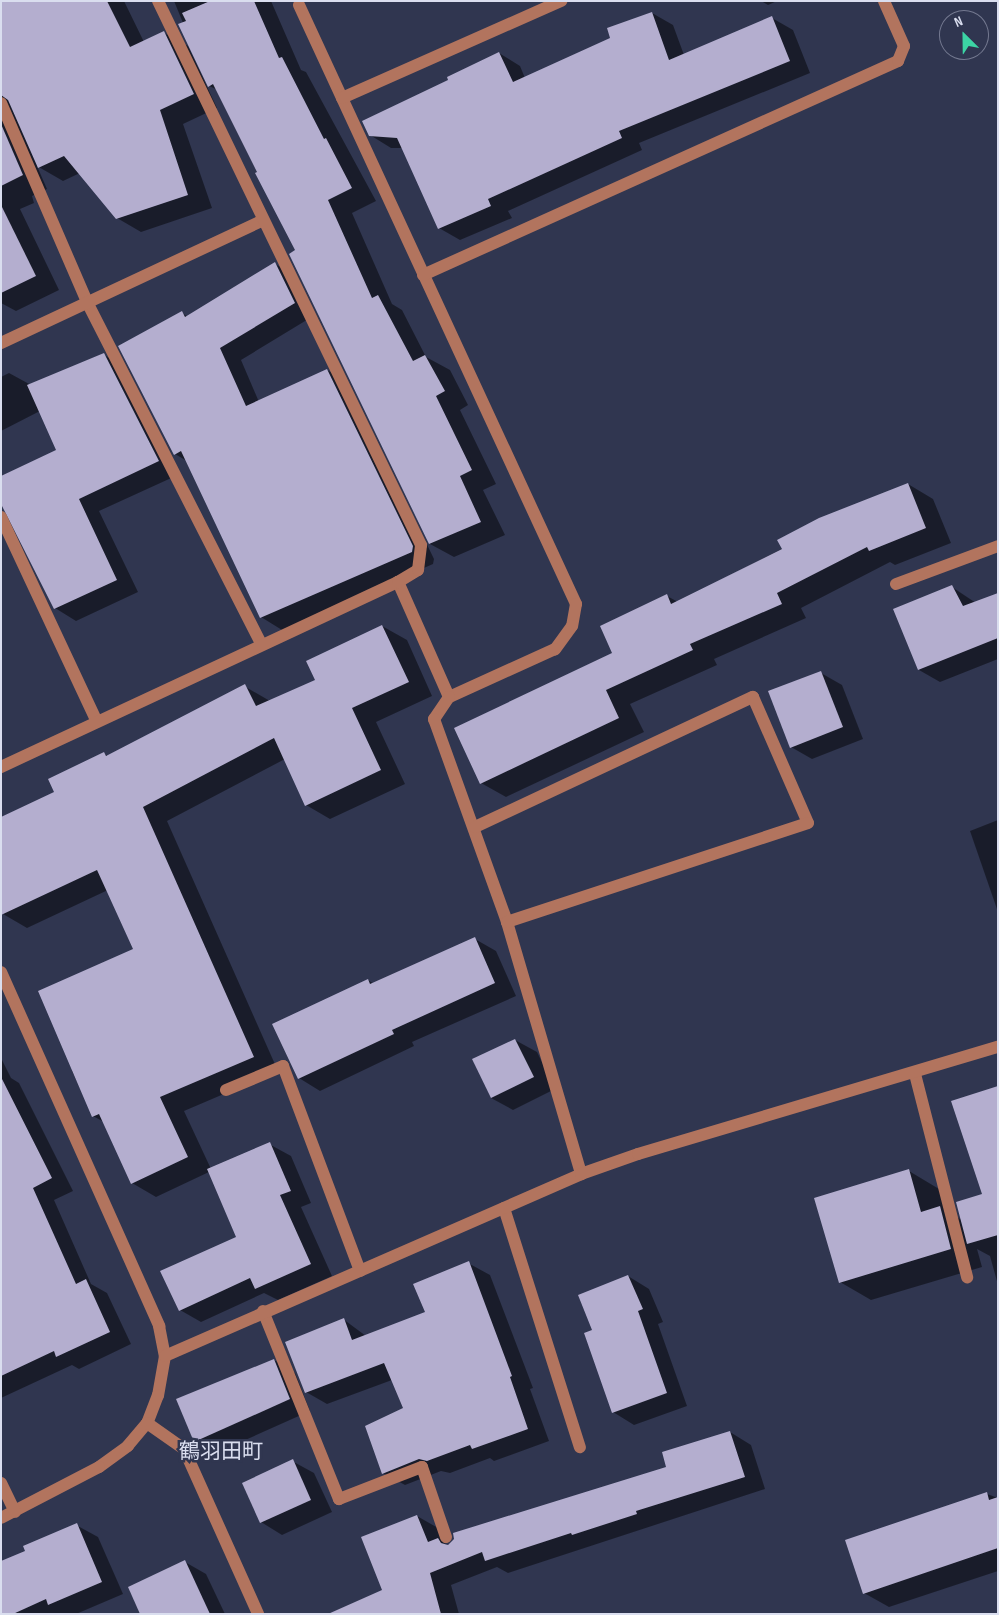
<!DOCTYPE html>
<meta charset="utf-8">
<style>
body{margin:0}
#map{position:relative;width:999px;height:1615px;overflow:hidden;background:#303650;font-family:"Sofia Sans Condensed","Noto Sans JP",sans-serif}
div>[style]{position:absolute}
[style*='--x']{left:calc(var(--x)*1px);top:calc(var(--y)*1px);width:calc(var(--w)*1px);rotate:calc(var(--a)*1deg)}
.shadow>*{inset:0;background:#0007}
.building>*{inset:0;background:#b4aecf}
.minor>*{height:12px;margin:-6px;padding:0 6px;transform-origin:6px;border-radius:6px;background:#b2745e}
span{translate:-50% -50%;white-space:nowrap;text-align:center;line-height:1.15;-webkit-text-stroke:5px #303650;paint-order:stroke}
.quarter-label{font-size:21px;color:#dadeef}
.frame{position:absolute;inset:0;border:2px solid #dadeef;pointer-events:none}
.north{position:absolute;left:939px;top:10px;width:50px;height:50px;box-sizing:border-box;background:#303650;border:1px solid #747990;border-radius:50%;rotate:337deg;font-size:14px;font-weight:700;line-height:20px;text-align:center;color:#dadeef}
.north::after{content:'';display:block;margin:auto;width:18px;height:22px;background:#3cd4a4;clip-path:polygon(50% 0,100% 100%,50% 72%,0 100%)}
</style>
<div id="map">
<div class="shadow">
<div style="clip-path:polygon(1px 1px,124px 1px,144px 42px,164px 33px,188px 46px,217px 108px,183px 124px,212px 208px,141px 232px,117px 218px,80px 173px,63px 181px,37px 166px,47px 189px,32px 196px,34px 203px,20px 209px,59px 290px,16px 311px,1px 303px)"></div>
<div style="clip-path:polygon(174px 1px,271px 1px,301px 70px,306px 72px,376px 201px,352px 213px,392px 304px,402px 310px,426px 357px,450px 370px,468px 405px,460px 410px,496px 484px,483px 490px,505px 535px,454px 557px,430px 544px,297px 251px,218px 90px,209px 86px)"></div>
<div style="clip-path:polygon(761px 1px,777px 1px,768px 5px)"></div>
<div style="clip-path:polygon(652px 13px,673px 25px,684px 55px,772px 18px,793px 30px,810px 73px,639px 143px,642px 150px,508px 211px,512px 218px,460px 240px,439px 228px,403px 148px,391px 148px,370px 135px,450px 81px,499px 53px,520px 66px,525px 78px,612px 38px)"></div>
<div style="clip-path:polygon(275px 264px,297px 276px,315px 315px,241px 360px,259px 402px,327px 370px,348px 382px,434px 559px,433px 564px,282px 630px,261px 617px,187px 461px,175px 454px,182px 313px,188px 317px)"></div>
<div style="clip-path:polygon(104px 355px,125px 367px,180px 474px,99px 511px,138px 592px,76px 621px,55px 608px,58px 451px,40px 411px,1px 431px,1px 377px,9px 373px,31px 385px)"></div>
<div style="clip-path:polygon(908px 484px,933px 499px,951px 543px,895px 565px,890px 562px,801px 608px,806px 618px,714px 659px,717px 665px,630px 704px,644px 732px,506px 797px,481px 783px,614px 654px,667px 596px,678px 602px)"></div>
<div style="clip-path:polygon(952px 587px,976px 603px,998px 595px,998px 659px,940px 682px,919px 670px)"></div>
<div style="clip-path:polygon(382px 626px,407px 640px,432px 696px,376px 722px,405px 784px,330px 819px,306px 805px,285px 759px,167px 821px,278px 1071px,184px 1111px,211px 1169px,269px 1144px,291px 1156px,311px 1203px,301px 1207px,332px 1276px,278px 1300px,264px 1293px,201px 1322px,180px 1310px,238px 1237px,209px 1172px,156px 1197px,132px 1183px,104px 1122px,93px 1116px,72px 1071px,134px 949px,108px 890px,27px 928px,3px 914px,56px 793px,104px 754px,108px 756px,244px 686px,270px 701px,317px 680px)"></div>
<div style="clip-path:polygon(821px 673px,842px 685px,863px 739px,812px 759px,791px 747px)"></div>
<div style="clip-path:polygon(998px 820px,998px 912px,970px 831px)"></div>
<div style="clip-path:polygon(475px 939px,496px 951px,516px 996px,412px 1042px,414px 1046px,320px 1091px,299px 1078px,368px 980px,374px 984px)"></div>
<div style="clip-path:polygon(515px 1040px,537px 1052px,555px 1089px,513px 1110px,491px 1098px)"></div>
<div style="clip-path:polygon(1px 1058px,11px 1078px,19px 1083px,73px 1191px,54px 1200px,91px 1284px,107px 1293px,131px 1344px,79px 1369px,72px 1365px,1px 1398px)"></div>
<div style="clip-path:polygon(998px 1087px,998px 1285px,990px 1256px,977px 1249px,982px 1267px,871px 1300px,840px 1282px,909px 1171px,939px 1189px,946px 1211px,962px 1220px,983px 1195px)"></div>
<div style="clip-path:polygon(468px 1263px,490px 1275px,533px 1388px,530px 1389px,549px 1441px,494px 1461px,490px 1458px,450px 1473px,441px 1471px,405px 1485px,383px 1473px,405px 1408px,392px 1380px,327px 1404px,306px 1392px,343px 1319px,366px 1336px,427px 1313px)"></div>
<div style="clip-path:polygon(628px 1276px,649px 1289px,663px 1322px,658px 1324px,687px 1406px,634px 1425px,613px 1412px,594px 1330px)"></div>
<div style="clip-path:polygon(274px 1360px,295px 1373px,310px 1411px,216px 1453px,195px 1441px)"></div>
<div style="clip-path:polygon(730px 1432px,751px 1445px,765px 1489px,508px 1573px,497px 1567px,451px 1585px,459px 1614px,331px 1614px,384px 1591px,417px 1516px,438px 1528px,444px 1543px,449px 1546px,668px 1468px)"></div>
<div style="clip-path:polygon(292px 1461px,314px 1473px,332px 1512px,282px 1535px,261px 1522px)"></div>
<div style="clip-path:polygon(987px 1494px,998px 1498px,998px 1571px,889px 1607px,864px 1593px)"></div>
<div style="clip-path:polygon(76px 1525px,98px 1537px,123px 1594px,76px 1614px,1px 1614px,26px 1552px)"></div>
<div style="clip-path:polygon(185px 1562px,206px 1574px,225px 1614px,141px 1614px)"></div>
</div>
<div class="building">
<div style="clip-path:polygon(1px 1px,107px 1px,130px 47px,164px 31px,194px 94px,160px 110px,188px 195px,116px 219px,64px 156px,38px 168px,8px 100px,1px 95px)"></div>
<div style="clip-path:polygon(210px 1px,254px 1px,279px 58px,282px 57px,324px 139px,326px 138px,352px 188px,328px 200px,372px 298px,378px 295px,413px 361px,425px 355px,445px 391px,436px 396px,472px 470px,460px 476px,481px 522px,429px 544px,289px 254px,295px 250px,255px 173px,257px 172px,213px 84px,208px 87px,178px 24px,186px 21px,182px 13px)"></div>
<div style="clip-path:polygon(652px 12px,669px 60px,772px 16px,790px 61px,619px 131px,622px 138px,488px 199px,491px 206px,438px 229px,397px 138px,369px 136px,362px 121px,448px 80px,447px 77px,499px 52px,513px 82px,610px 38px,607px 28px)"></div>
<div style="clip-path:polygon(1px 124px,23px 175px,1px 186px)"></div>
<div style="clip-path:polygon(1px 205px,36px 276px,1px 293px)"></div>
<div style="clip-path:polygon(275px 262px,295px 303px,220px 348px,246px 406px,327px 369px,413px 546px,412px 552px,260px 618px,181px 451px,174px 455px,118px 346px,182px 311px,185px 317px)"></div>
<div style="clip-path:polygon(104px 353px,159px 461px,79px 499px,117px 580px,54px 609px,1px 504px,1px 476px,56px 450px,27px 385px)"></div>
<div style="clip-path:polygon(908px 483px,926px 528px,869px 551px,867px 547px,777px 593px,782px 604px,690px 644px,693px 650px,606px 690px,619px 718px,480px 784px,454px 728px,612px 653px,600px 626px,667px 594px,671px 604px,782px 549px,777px 540px,819px 518px)"></div>
<div style="clip-path:polygon(952px 585px,963px 606px,998px 593px,998px 638px,918px 670px,893px 609px)"></div>
<div style="clip-path:polygon(382px 625px,409px 682px,352px 708px,381px 770px,305px 806px,274px 738px,143px 807px,254px 1057px,160px 1097px,188px 1157px,131px 1184px,99px 1114px,92px 1117px,38px 991px,133px 949px,97px 870px,1px 915px,1px 817px,54px 792px,48px 779px,104px 752px,106px 756px,245px 684px,256px 706px,315px 680px,306px 661px)"></div>
<div style="clip-path:polygon(821px 671px,843px 727px,790px 748px,768px 691px)"></div>
<div style="clip-path:polygon(475px 937px,495px 983px,392px 1030px,394px 1034px,298px 1079px,272px 1024px,368px 979px,370px 984px)"></div>
<div style="clip-path:polygon(515px 1039px,534px 1077px,491px 1098px,472px 1059px)"></div>
<div style="clip-path:polygon(1px 1077px,52px 1178px,33px 1188px,76px 1284px,86px 1279px,110px 1332px,56px 1357px,54px 1351px,1px 1376px)"></div>
<div style="clip-path:polygon(998px 1086px,998px 1235px,967px 1244px,956px 1202px,982px 1194px,951px 1101px)"></div>
<div style="clip-path:polygon(270px 1142px,291px 1191px,280px 1195px,311px 1264px,255px 1289px,250px 1278px,179px 1311px,160px 1271px,236px 1237px,207px 1169px)"></div>
<div style="clip-path:polygon(909px 1169px,921px 1212px,940px 1206px,951px 1249px,839px 1283px,814px 1198px)"></div>
<div style="clip-path:polygon(469px 1261px,512px 1376px,510px 1377px,528px 1429px,472px 1449px,470px 1445px,427px 1461px,419px 1459px,382px 1474px,365px 1426px,403px 1408px,384px 1363px,305px 1393px,285px 1342px,344px 1318px,352px 1340px,425px 1312px,413px 1284px)"></div>
<div style="clip-path:polygon(628px 1275px,643px 1309px,638px 1311px,667px 1393px,612px 1413px,584px 1333px,592px 1330px,578px 1295px)"></div>
<div style="clip-path:polygon(274px 1359px,290px 1399px,194px 1442px,176px 1399px)"></div>
<div style="clip-path:polygon(730px 1431px,745px 1477px,636px 1511px,637px 1514px,572px 1535px,571px 1533px,485px 1561px,482px 1552px,430px 1573px,441px 1614px,328px 1614px,382px 1590px,361px 1537px,417px 1515px,428px 1542px,438px 1538px,441px 1543px,448px 1545px,454px 1539px,453px 1533px,666px 1467px,662px 1452px)"></div>
<div style="clip-path:polygon(293px 1459px,311px 1500px,260px 1523px,242px 1483px)"></div>
<div style="clip-path:polygon(987px 1492px,989px 1500px,998px 1497px,998px 1548px,863px 1594px,845px 1540px)"></div>
<div style="clip-path:polygon(77px 1523px,102px 1582px,48px 1605px,46px 1599px,13px 1614px,1px 1614px,1px 1561px,25px 1551px,23px 1546px)"></div>
<div style="clip-path:polygon(185px 1560px,210px 1614px,140px 1614px,128px 1587px)"></div>
</div>
<div class="minor">
<div style="--x:299;--y:5;--w:660;--a:65.18"></div>
<div style="--x:576;--y:604;--w:22;--a:100"></div>
<div style="--x:572;--y:626;--w:29;--a:126"></div>
<div style="--x:555;--y:649;--w:116;--a:155.6"></div>
<div style="--x:449;--y:697;--w:126;--a:-113.9"></div>
<div style="--x:342;--y:98;--w:240;--a:-23.9"></div>
<div style="--x:1;--y:103;--w:217;--a:66.6"></div>
<div style="--x:87;--y:302;--w:384;--a:63"></div>
<div style="--x:423;--y:275;--w:521;--a:-24.25"></div>
<div style="--x:898;--y:61;--w:16;--a:-68"></div>
<div style="--x:904;--y:46;--w:49;--a:-114"></div>
<div style="--x:1;--y:343;--w:288;--a:-25.1"></div>
<div style="--x:1;--y:517;--w:224;--a:64.9"></div>
<div style="--x:896;--y:584;--w:109;--a:-20.4"></div>
<div style="--x:449;--y:697;--w:27;--a:124"></div>
<div style="--x:434;--y:719;--w:216;--a:70.2"></div>
<div style="--x:507;--y:922;--w:263;--a:73.6"></div>
<div style="--x:1;--y:767;--w:438;--a:-25"></div>
<div style="--x:398;--y:582;--w:23;--a:-31"></div>
<div style="--x:418;--y:570;--w:25;--a:-83"></div>
<div style="--x:421;--y:545;--w:604;--a:-115.8"></div>
<div style="--x:475;--y:827;--w:307;--a:-25.1"></div>
<div style="--x:753;--y:697;--w:137;--a:66.4"></div>
<div style="--x:808;--y:823;--w:317;--a:161.8"></div>
<div style="--x:1;--y:972;--w:388;--a:65.9"></div>
<div style="--x:159;--y:1326;--w:31;--a:79"></div>
<div style="--x:165;--y:1356;--w:40;--a:100"></div>
<div style="--x:158;--y:1395;--w:30;--a:111"></div>
<div style="--x:147;--y:1423;--w:30;--a:130"></div>
<div style="--x:128;--y:1446;--w:36;--a:144"></div>
<div style="--x:99;--y:1467;--w:110;--a:152.5"></div>
<div style="--x:915;--y:1074;--w:210;--a:75.6"></div>
<div style="--x:226;--y:1090;--w:62;--a:-22.8"></div>
<div style="--x:283;--y:1066;--w:219;--a:69.4"></div>
<div style="--x:504;--y:1208;--w:251;--a:72.4"></div>
<div style="--x:263;--y:1311;--w:203;--a:68"></div>
<div style="--x:339;--y:1499;--w:89;--a:-21.1"></div>
<div style="--x:422;--y:1467;--w:74;--a:71.1"></div>
<div style="--x:165;--y:1356;--w:454;--a:-23.6"></div>
<div style="--x:581;--y:1174;--w:60;--a:-19.3"></div>
<div style="--x:638;--y:1154;--w:376;--a:-16.6"></div>
<div style="--x:147;--y:1423;--w:45;--a:35.1"></div>
<div style="--x:184;--y:1449;--w:181;--a:65.8"></div>
<div style="--x:1;--y:1483;--w:32;--a:64"></div>
</div>
<div class="quarter-label">
<span style="left:221px;top:1452px">鶴羽田町</span>
</div>
<div class="frame"></div>
<div class="north">N</div>
</div>
